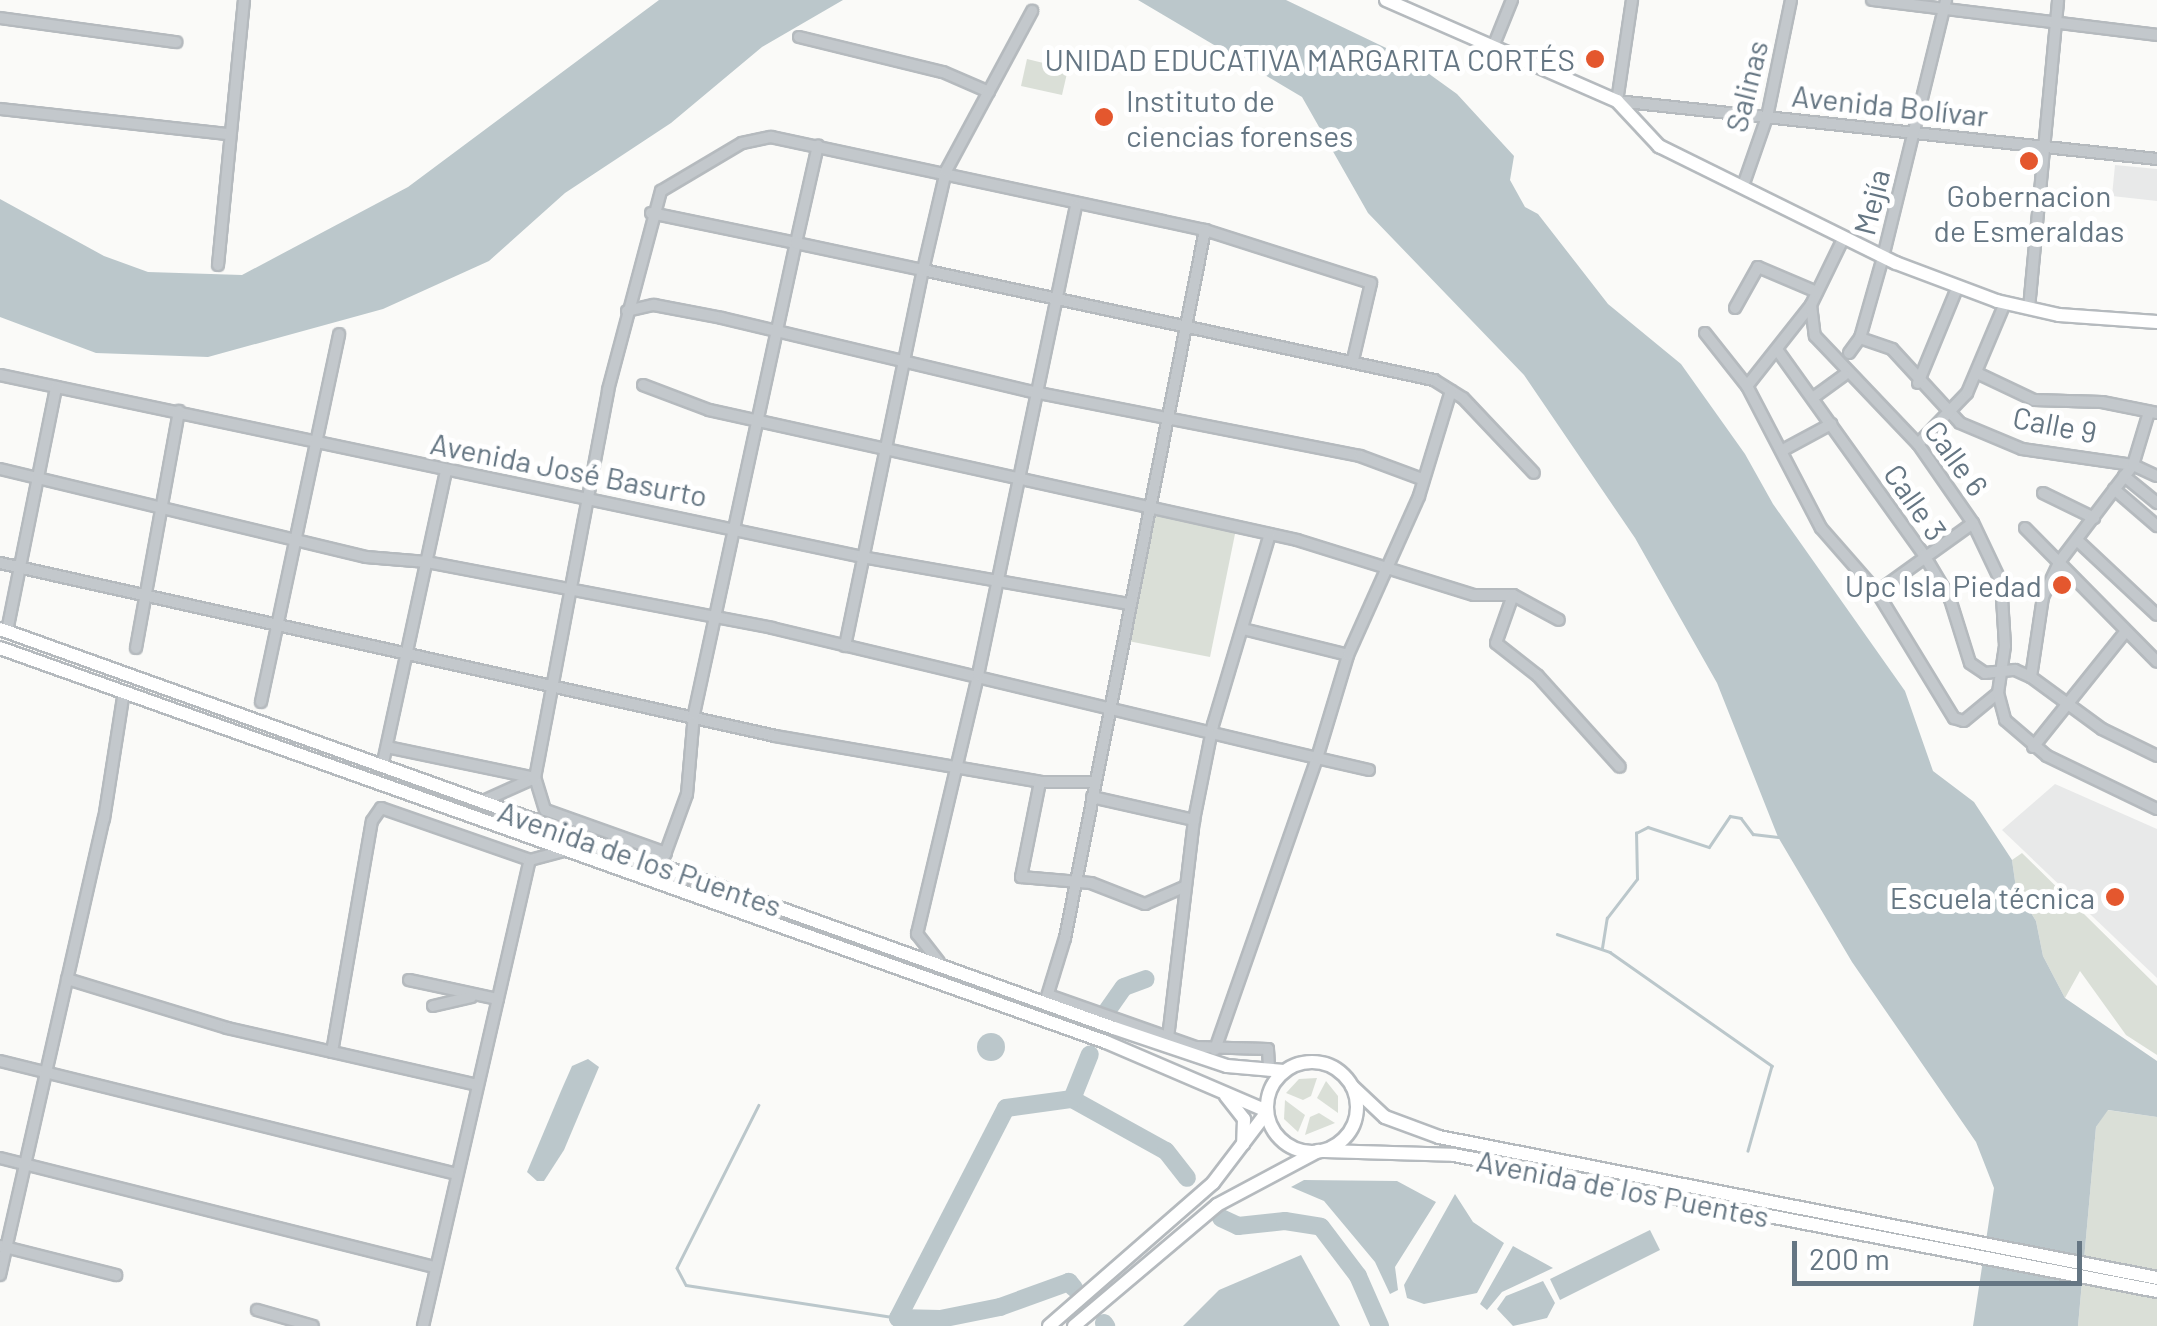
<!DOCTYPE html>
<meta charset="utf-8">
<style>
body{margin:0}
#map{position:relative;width:2157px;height:1326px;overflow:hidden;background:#fafaf8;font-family:Barlow,sans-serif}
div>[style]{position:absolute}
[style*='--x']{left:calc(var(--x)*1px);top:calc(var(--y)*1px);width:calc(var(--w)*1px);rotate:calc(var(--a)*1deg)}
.built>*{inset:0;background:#e8e9e9}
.green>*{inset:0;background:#dadfd7}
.water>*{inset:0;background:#bbc7cb}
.round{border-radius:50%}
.stream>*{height:2.5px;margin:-1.25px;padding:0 1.25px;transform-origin:1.25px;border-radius:1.25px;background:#bbc7cb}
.river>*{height:18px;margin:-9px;padding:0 9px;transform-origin:9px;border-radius:9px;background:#bbc7cb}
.roads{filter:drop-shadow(2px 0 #b5babe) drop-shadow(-2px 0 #b5babe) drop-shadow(0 2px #b5babe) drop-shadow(0 -2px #b5babe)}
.minor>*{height:10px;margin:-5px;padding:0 5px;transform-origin:5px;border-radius:5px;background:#c3c8cc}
.major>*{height:12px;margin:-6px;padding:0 6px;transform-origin:6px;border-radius:6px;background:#fff}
.major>.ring{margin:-6px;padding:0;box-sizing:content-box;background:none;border:12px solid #fff;border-radius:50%}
.dots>*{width:28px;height:28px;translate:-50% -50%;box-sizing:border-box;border:5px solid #fff;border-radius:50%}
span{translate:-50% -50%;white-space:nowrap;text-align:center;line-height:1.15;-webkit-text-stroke:10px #fff;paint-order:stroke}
.poi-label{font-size:30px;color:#657683}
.right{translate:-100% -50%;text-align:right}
.left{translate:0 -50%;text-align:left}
.street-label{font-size:30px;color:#657683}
.scale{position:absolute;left:1792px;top:1241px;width:290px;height:45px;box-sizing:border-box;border:5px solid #657683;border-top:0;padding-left:12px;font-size:30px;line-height:35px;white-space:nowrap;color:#657683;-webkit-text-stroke:8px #fff;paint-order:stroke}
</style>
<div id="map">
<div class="built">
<div style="clip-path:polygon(2115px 165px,2157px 169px,2157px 201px,2112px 196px)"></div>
<div style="clip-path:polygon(2055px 784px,2157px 829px,2157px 978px,2002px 830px)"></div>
</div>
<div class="green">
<div style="clip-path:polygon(1027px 59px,1068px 69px,1062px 95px,1021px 86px)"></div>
<div style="clip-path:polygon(1154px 512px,1236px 529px,1210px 657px,1128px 641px)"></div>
<div style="clip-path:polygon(2022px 853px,2157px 986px,2157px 1055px,2126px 1035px,2080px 971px,2065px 998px,2043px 956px,2036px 921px,2016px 888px,2012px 860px)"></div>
<div style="clip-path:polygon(1317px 1078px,1311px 1096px,1303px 1100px,1286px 1093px,1299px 1079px)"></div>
<div style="clip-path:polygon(1326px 1081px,1338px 1096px,1338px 1113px,1317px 1098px)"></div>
<div style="clip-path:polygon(1285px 1100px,1305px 1115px,1298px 1132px,1284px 1119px)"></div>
<div style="clip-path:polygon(2107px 1110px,2157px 1117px,2157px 1326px,2078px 1326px,2096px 1127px)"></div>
<div style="clip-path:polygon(1319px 1113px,1335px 1123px,1305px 1135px,1310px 1117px)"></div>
</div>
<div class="water">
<div style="clip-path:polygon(659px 0,843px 0,762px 47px,671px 123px,565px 193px,489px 261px,383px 309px,208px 357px,96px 353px,0 317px,0 199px,104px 256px,148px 272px,242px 275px,408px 187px)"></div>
<div style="clip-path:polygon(1138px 0,1286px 0,1407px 58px,1457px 94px,1514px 156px,1510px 180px,1525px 207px,1538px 214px,1608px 304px,1681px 364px,1745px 454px,1773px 504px,1905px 691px,1933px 771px,1974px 802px,2012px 860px,2016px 888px,2036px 921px,2043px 956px,2065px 998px,2157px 1061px,2157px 1117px,2108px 1110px,2096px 1127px,2078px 1326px,1973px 1326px,1994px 1188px,1976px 1142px,1852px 962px,1778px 837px,1717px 683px,1635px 538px,1524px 375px,1368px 213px,1302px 97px)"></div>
<div class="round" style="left:977px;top:1033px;width:28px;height:28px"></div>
<div style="clip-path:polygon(588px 1059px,599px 1067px,564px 1150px,544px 1181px,537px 1181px,527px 1172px,561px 1091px,572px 1066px)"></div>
<div style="clip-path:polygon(1304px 1180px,1397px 1181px,1436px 1202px,1395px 1267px,1398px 1290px,1390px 1294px,1375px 1262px,1324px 1201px,1291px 1187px)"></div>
<div style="clip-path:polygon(1455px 1194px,1473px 1222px,1504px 1243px,1477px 1293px,1424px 1304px,1407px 1298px,1404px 1285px)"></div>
<div style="clip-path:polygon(1650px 1230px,1660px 1250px,1560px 1300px,1550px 1279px)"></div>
<div style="clip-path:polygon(1513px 1246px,1553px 1268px,1502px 1292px,1487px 1310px,1480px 1304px)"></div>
<div style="clip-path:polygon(1301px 1255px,1340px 1326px,1183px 1326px,1219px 1290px)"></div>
<div style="clip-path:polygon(1543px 1281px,1555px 1303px,1547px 1318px,1513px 1326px,1497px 1309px,1506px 1296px)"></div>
</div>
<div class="stream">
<div style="--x:1557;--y:934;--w:56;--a:18.8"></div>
<div style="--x:1610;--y:952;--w:198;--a:35.1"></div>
<div style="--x:1772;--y:1066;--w:88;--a:105.8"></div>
<div style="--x:1602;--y:948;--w:30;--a:-81"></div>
<div style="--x:1607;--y:918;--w:49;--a:-52.4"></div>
<div style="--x:1637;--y:879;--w:46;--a:-91.2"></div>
<div style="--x:1636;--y:833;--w:13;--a:-27"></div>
<div style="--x:1648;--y:827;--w:64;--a:18.2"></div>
<div style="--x:1709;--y:847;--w:37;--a:-56"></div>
<div style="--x:1730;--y:816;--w:11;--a:10"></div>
<div style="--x:1741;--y:818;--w:20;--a:53"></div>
<div style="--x:1753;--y:834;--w:25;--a:7"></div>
<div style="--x:759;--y:1105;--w:182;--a:116.7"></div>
<div style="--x:677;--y:1268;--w:19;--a:62"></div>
<div style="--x:686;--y:1285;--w:215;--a:8.8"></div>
</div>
<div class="river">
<div style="--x:1107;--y:1011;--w:29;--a:-55"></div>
<div style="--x:1124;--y:987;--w:23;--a:-20"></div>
<div style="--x:1072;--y:1099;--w:107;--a:29"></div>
<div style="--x:1166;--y:1151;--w:34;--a:52"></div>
<div style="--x:1221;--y:1218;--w:19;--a:25"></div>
<div style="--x:1238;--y:1226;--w:47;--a:-6.1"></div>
<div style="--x:1285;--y:1221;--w:36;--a:9"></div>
<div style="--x:1321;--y:1227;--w:61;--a:52.9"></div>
<div style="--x:1358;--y:1276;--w:55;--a:66.3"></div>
<div style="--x:1074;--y:1288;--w:8;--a:-130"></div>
<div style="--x:1069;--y:1282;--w:73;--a:160.1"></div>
<div style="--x:1000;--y:1307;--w:61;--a:168.7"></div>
<div style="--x:940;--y:1319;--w:42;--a:-178.6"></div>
<div style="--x:898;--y:1318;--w:236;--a:-62.8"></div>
<div style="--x:1006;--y:1108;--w:67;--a:-7.8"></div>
<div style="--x:1072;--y:1099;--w:48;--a:-68.2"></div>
<div style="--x:1104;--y:1323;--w:4;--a:56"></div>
</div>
<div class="roads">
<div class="minor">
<div style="--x:1632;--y:0;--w:102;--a:98.4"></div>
<div style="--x:1617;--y:101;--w:543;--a:6.13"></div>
<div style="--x:1872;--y:0;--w:287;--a:7"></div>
<div style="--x:0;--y:18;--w:178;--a:7.8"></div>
<div style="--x:799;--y:37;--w:148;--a:13.7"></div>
<div style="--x:943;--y:72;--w:50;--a:23.5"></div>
<div style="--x:1493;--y:47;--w:51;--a:-68"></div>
<div style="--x:0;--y:109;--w:228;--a:6.3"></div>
<div style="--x:1744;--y:183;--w:70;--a:-70.8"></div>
<div style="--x:1767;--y:117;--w:119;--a:-78.4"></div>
<div style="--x:651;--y:213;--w:148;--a:11.7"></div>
<div style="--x:796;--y:243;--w:100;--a:-77.3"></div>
<div style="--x:1844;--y:237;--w:76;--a:115.9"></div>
<div style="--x:1811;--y:305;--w:103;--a:128.3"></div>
<div style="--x:1747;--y:386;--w:160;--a:62.5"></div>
<div style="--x:1821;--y:528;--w:85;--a:48.8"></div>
<div style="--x:1877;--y:592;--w:148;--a:58.6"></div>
<div style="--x:1954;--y:718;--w:10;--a:17"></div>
<div style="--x:1964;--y:721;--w:44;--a:-39.5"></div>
<div style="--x:218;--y:265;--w:266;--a:-84.4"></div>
<div style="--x:1811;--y:305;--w:31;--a:83"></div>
<div style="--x:1815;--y:336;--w:149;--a:46.4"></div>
<div style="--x:1918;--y:444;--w:96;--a:55.2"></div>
<div style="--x:1973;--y:523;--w:65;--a:64.6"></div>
<div style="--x:2001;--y:582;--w:64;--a:86.4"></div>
<div style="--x:2005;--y:646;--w:48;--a:98.5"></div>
<div style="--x:1998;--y:693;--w:28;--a:75"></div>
<div style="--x:2005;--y:720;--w:55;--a:40.6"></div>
<div style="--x:2047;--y:756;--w:122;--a:25.7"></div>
<div style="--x:1735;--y:308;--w:47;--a:-60.7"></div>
<div style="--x:1758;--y:267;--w:64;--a:23"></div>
<div style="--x:2029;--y:308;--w:309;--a:-84.6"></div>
<div style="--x:627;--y:311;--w:28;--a:-13"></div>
<div style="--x:654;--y:305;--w:69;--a:10.8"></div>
<div style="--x:722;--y:318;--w:316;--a:13.4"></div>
<div style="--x:1029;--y:391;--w:337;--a:11.1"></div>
<div style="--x:1360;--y:456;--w:66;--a:20.4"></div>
<div style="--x:1705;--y:333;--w:68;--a:51.6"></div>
<div style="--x:1860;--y:338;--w:34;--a:19"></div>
<div style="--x:1892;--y:349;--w:100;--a:47.4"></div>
<div style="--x:1960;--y:423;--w:67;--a:22.8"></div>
<div style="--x:2022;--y:449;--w:112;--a:8.2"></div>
<div style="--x:2133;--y:465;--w:26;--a:25"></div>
<div style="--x:1778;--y:351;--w:251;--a:54.4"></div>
<div style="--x:1924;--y:555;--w:51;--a:59.4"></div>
<div style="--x:1950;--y:599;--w:67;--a:72.6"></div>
<div style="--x:1970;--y:663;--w:18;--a:34"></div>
<div style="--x:1985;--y:673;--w:30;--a:-6"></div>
<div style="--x:2015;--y:670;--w:17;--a:24"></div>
<div style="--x:2031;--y:677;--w:88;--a:36.2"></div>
<div style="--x:2102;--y:729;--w:61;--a:26.1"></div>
<div style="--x:1849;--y:353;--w:19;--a:-54"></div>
<div style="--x:1860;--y:338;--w:84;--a:-74.1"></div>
<div style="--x:1883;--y:257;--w:265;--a:-76.2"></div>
<div style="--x:1977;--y:373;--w:63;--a:25.3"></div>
<div style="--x:2034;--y:400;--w:68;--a:1.7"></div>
<div style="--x:2102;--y:402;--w:56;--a:11.3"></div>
<div style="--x:0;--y:375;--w:881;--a:11.92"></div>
<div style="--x:862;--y:557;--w:271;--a:10"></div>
<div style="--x:1918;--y:383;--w:105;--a:-67.6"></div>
<div style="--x:643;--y:385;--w:71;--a:20.7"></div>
<div style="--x:709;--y:410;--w:602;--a:12.47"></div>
<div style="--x:1297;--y:540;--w:185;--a:17.3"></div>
<div style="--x:1474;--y:595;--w:39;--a:0"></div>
<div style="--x:1513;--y:595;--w:52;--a:28.5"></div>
<div style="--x:1814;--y:397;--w:37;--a:-36"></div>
<div style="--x:1918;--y:444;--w:71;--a:-46.1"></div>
<div style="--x:1967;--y:393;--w:98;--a:-67.1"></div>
<div style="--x:1783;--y:450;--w:55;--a:-28.4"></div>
<div style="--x:0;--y:469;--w:376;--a:13.5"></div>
<div style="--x:366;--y:557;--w:61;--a:4.7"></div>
<div style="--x:427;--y:562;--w:351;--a:10.8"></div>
<div style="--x:772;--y:628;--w:560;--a:13.42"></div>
<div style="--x:1317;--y:758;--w:309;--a:109.3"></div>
<div style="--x:2124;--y:476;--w:43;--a:39.3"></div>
<div style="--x:2114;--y:489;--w:57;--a:40.7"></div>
<div style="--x:2043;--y:493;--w:57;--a:26.1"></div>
<div style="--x:2025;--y:528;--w:188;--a:45.4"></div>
<div style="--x:2078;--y:541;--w:108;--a:43.1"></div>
<div style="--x:0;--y:563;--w:794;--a:12.58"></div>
<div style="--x:775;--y:736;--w:269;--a:9.8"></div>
<div style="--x:1040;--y:782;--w:52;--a:0"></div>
<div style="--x:1877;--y:592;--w:118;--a:-35.7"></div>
<div style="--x:1513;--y:595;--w:51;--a:109.5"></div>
<div style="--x:1496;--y:643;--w:53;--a:38.2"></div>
<div style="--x:1538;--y:676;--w:122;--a:48"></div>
<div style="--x:1243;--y:629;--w:108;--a:13.9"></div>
<div style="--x:7;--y:631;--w:249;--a:-78.6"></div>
<div style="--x:845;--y:646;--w:384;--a:-78.3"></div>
<div style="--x:923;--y:270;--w:523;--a:12.15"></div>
<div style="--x:1434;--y:380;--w:34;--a:32"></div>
<div style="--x:1463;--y:398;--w:103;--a:46.6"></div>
<div style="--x:136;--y:648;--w:241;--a:-79.7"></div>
<div style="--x:2031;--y:677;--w:81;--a:-81.5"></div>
<div style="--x:2043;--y:597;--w:40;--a:-65"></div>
<div style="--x:2060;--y:561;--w:121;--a:-52.8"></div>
<div style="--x:2133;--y:465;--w:55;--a:-73.2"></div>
<div style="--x:261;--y:702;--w:376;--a:-78"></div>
<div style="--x:387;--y:747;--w:151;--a:11.8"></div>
<div style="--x:2033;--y:747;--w:147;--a:-51.3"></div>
<div style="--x:382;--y:767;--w:302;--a:-77.8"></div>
<div style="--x:1369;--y:770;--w:53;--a:-167"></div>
<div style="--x:1317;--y:758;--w:108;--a:-73.2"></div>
<div style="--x:1348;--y:655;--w:174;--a:-65.9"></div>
<div style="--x:1419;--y:496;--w:110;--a:-73.1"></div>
<div style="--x:1040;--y:782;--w:97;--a:101.3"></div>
<div style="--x:1021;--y:877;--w:70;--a:4.9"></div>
<div style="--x:1091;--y:883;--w:58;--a:21.3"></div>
<div style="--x:1145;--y:904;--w:43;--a:-23.6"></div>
<div style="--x:1092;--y:797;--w:105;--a:12.7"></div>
<div style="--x:1194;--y:820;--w:220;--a:96.8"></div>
<div style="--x:481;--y:802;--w:54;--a:-24.2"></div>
<div style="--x:1194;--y:820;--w:97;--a:-78.7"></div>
<div style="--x:1213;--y:725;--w:199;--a:-73.4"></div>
<div style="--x:666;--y:853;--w:128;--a:-160.4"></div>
<div style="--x:545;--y:810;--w:34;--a:-107"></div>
<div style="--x:535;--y:778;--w:395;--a:-79.3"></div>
<div style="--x:608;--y:390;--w:206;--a:-75.1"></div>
<div style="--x:661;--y:191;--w:94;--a:-30.7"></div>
<div style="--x:742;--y:143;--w:30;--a:-12"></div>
<div style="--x:771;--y:137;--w:444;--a:12.1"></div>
<div style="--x:1205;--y:230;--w:174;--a:17.7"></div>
<div style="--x:1371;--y:283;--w:79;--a:103.2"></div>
<div style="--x:664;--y:857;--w:67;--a:-69.9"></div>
<div style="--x:687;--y:794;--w:80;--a:-85"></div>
<div style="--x:694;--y:714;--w:482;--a:-77.8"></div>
<div style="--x:796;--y:243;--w:130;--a:12"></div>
<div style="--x:923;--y:270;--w:102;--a:-76.9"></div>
<div style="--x:946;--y:171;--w:182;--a:-61.7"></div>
<div style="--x:939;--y:962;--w:36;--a:-128"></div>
<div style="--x:917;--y:934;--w:266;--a:-76.7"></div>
<div style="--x:978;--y:675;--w:480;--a:-78.2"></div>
<div style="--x:67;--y:979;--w:167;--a:17"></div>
<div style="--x:227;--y:1028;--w:257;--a:12.8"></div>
<div style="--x:409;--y:980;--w:91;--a:12.1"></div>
<div style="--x:1051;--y:996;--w:154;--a:19.4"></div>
<div style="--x:1196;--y:1047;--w:72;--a:1.6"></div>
<div style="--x:1268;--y:1049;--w:22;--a:87"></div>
<div style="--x:1045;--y:1003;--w:68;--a:-72.9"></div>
<div style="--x:1065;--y:938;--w:722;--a:-78.81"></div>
<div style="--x:433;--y:1006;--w:39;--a:-13"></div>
<div style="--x:332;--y:1052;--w:234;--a:-80.2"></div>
<div style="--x:372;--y:821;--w:16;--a:-55"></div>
<div style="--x:381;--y:808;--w:158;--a:19.2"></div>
<div style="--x:530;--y:860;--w:39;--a:-15"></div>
<div style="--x:0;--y:1061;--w:471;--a:13.9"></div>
<div style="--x:0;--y:1158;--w:447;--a:14.1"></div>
<div style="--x:1;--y:1246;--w:119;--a:14.2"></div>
<div style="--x:0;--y:1275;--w:468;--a:-77.2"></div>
<div style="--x:104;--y:819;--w:129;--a:-81.1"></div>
<div style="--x:257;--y:1310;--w:58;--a:15.9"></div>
<div style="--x:423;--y:1326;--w:478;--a:-77.1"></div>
</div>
<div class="major">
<div style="--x:1386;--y:0;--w:252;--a:23.6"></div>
<div style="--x:1617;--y:101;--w:62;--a:47"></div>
<div style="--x:1659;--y:146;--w:264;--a:26.3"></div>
<div style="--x:1896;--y:263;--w:108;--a:20.6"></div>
<div style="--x:1997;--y:301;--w:64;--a:12.7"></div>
<div style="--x:2059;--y:315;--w:98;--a:4.1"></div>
<div style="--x:0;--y:629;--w:1183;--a:19.71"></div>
<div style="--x:1114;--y:1028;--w:119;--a:18.6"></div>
<div style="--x:1227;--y:1066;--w:57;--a:5"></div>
<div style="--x:0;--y:648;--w:1174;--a:19.61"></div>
<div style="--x:1106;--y:1042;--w:175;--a:23.2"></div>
<div class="ring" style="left:1267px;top:1062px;width:78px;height:78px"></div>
<div style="--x:1352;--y:1086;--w:45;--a:43.2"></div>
<div style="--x:1385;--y:1117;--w:58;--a:20.3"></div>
<div style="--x:1439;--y:1137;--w:732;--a:11.11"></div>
<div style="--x:1226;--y:1096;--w:29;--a:52"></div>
<div style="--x:1244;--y:1119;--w:25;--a:92"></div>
<div style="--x:1322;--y:1151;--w:132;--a:1.7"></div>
<div style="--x:1454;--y:1155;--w:716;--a:10.95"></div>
<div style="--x:1049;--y:1326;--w:218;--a:-41.1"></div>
<div style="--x:1213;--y:1183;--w:89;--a:-52.7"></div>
<div style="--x:1074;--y:1326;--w:187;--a:-40.2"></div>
<div style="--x:1217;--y:1205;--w:115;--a:-28.1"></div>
</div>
</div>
<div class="dots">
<div style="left:1595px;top:59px;background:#e4572e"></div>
<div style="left:1104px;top:117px;background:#e4572e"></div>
<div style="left:2029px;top:161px;background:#e4572e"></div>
<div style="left:2062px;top:585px;background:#e4572e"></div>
<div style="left:2115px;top:897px;background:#e4572e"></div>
</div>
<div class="poi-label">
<span class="right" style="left:1575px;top:59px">UNIDAD EDUCATIVA MARGARITA CORTÉS</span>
<span class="left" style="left:1126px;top:117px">Instituto de<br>ciencias forenses</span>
<span style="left:2029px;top:212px">Gobernacion<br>de Esmeraldas</span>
<span class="right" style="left:2042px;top:585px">Upc Isla Piedad</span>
<span class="right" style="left:2095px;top:897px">Escuela técnica</span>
</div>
<div class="street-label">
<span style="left:1746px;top:86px;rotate:-76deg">Salinas</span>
<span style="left:1890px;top:105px;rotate:6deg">Avenida Bolívar</span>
<span style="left:1871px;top:202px;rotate:-76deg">Mejía</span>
<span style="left:2055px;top:424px;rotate:11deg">Calle 9</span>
<span style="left:1957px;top:458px;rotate:54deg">Calle 6</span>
<span style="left:569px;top:469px;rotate:11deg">Avenida José Basurto</span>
<span style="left:1916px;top:502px;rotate:55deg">Calle 3</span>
<span style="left:640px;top:858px;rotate:19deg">Avenida de los Puentes</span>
<span style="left:1623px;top:1188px;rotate:11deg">Avenida de los Puentes</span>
</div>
<div class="scale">200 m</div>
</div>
